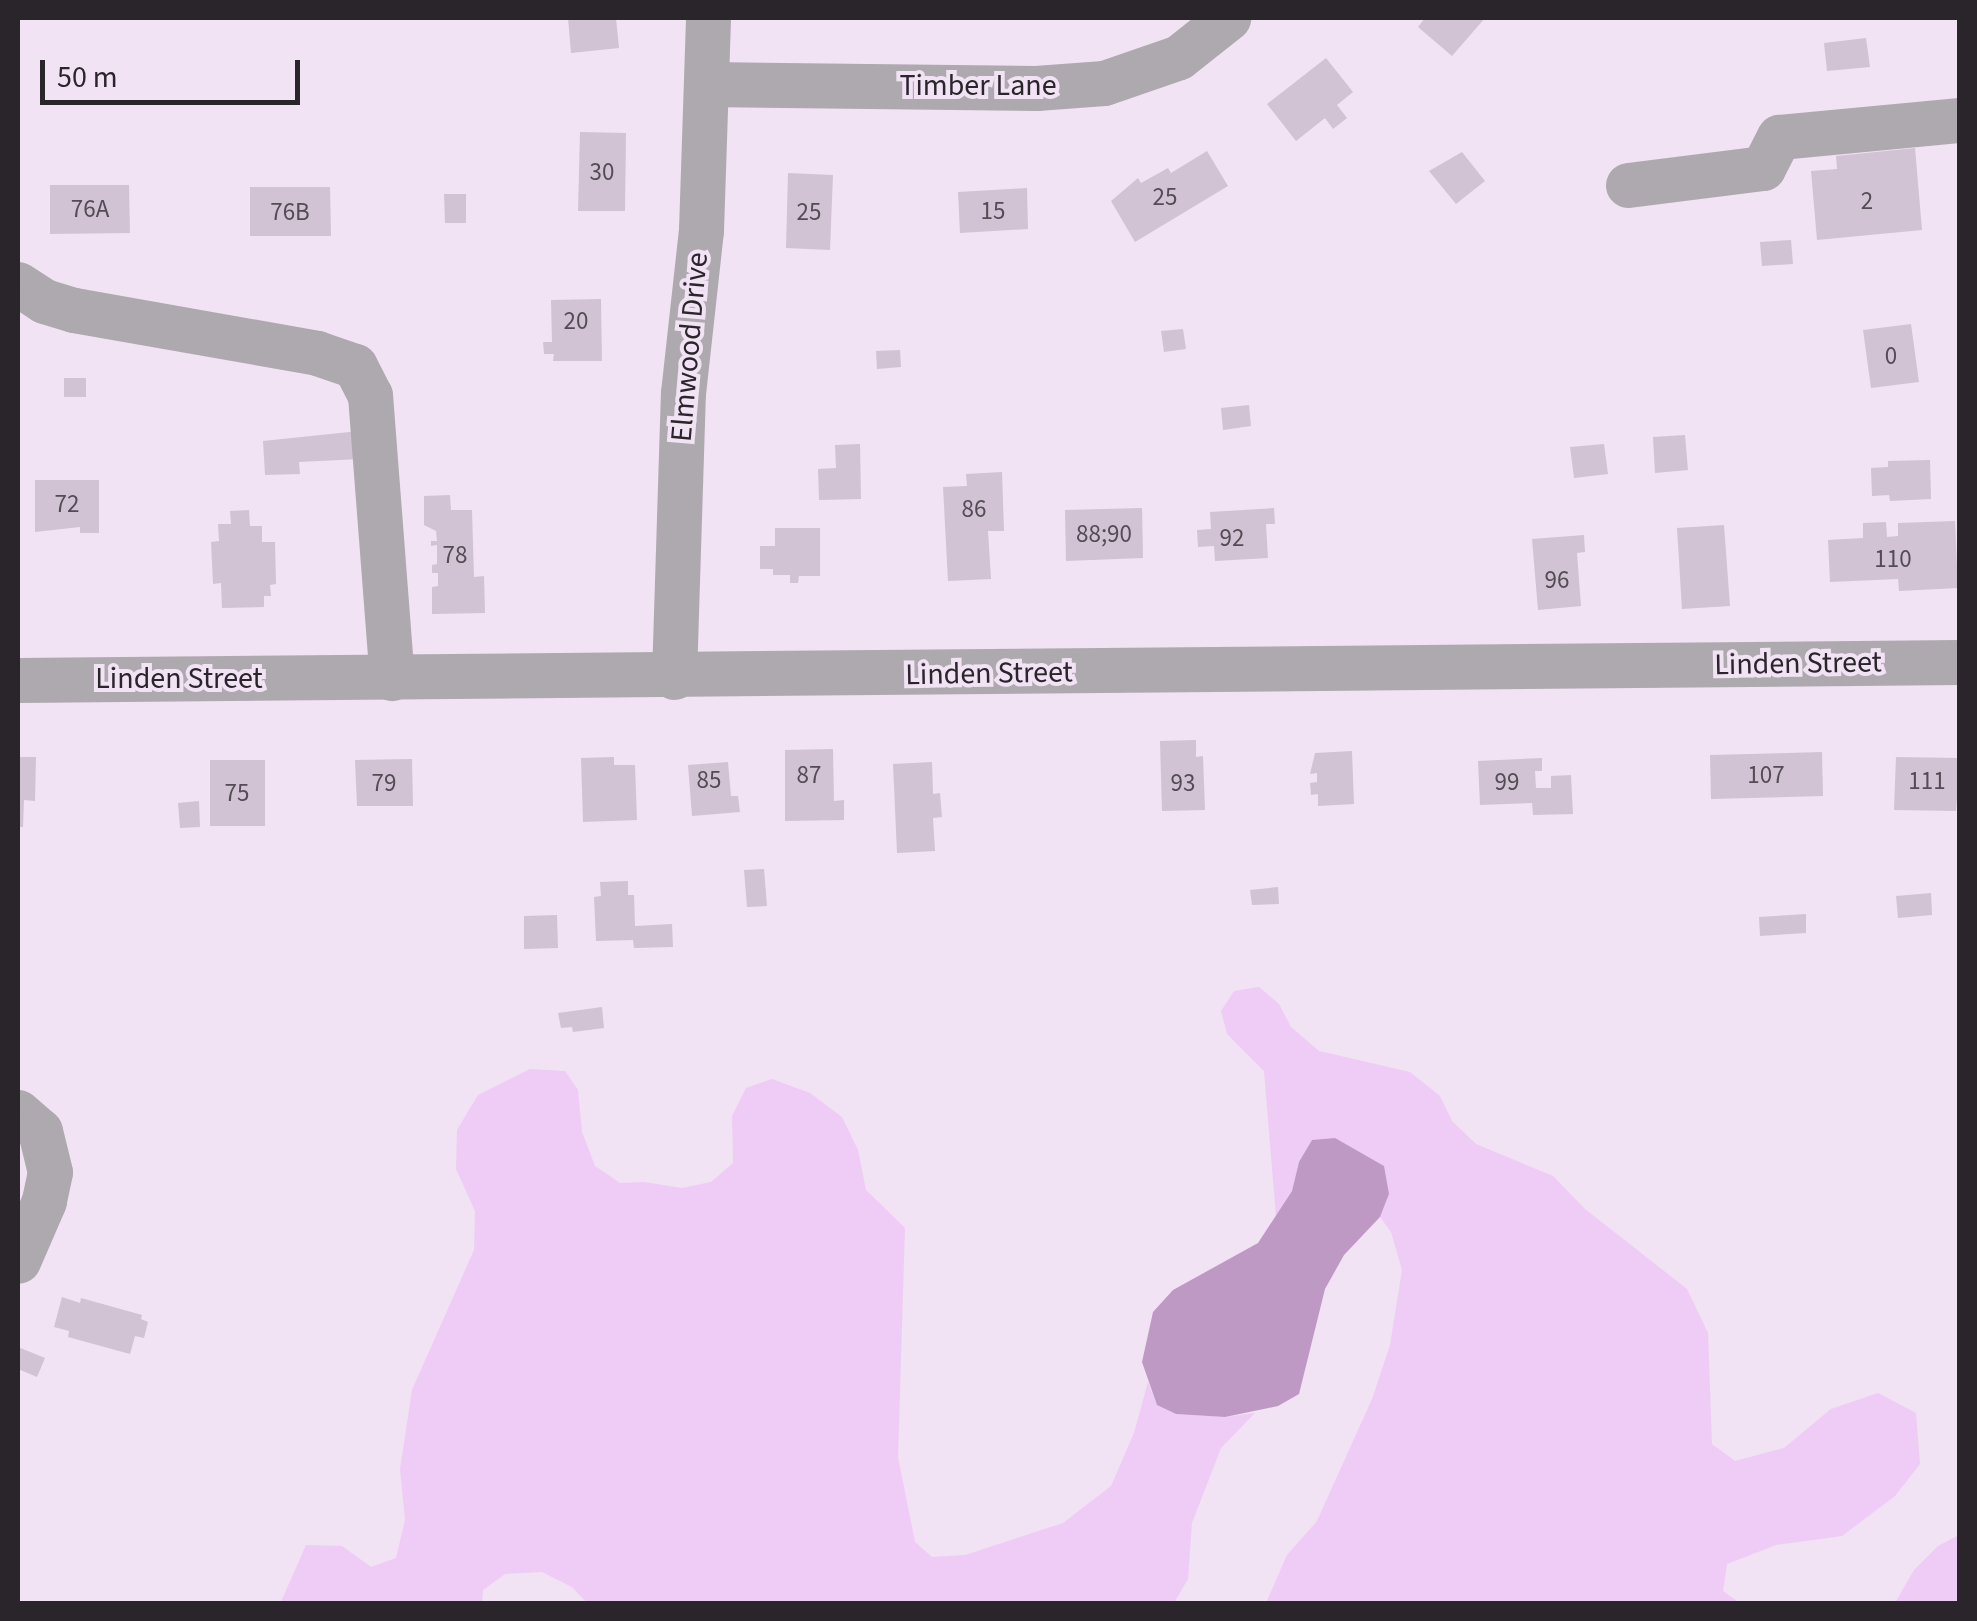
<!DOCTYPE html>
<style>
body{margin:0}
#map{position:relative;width:1977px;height:1621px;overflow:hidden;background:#f1e2f4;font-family:"Source Sans 3",sans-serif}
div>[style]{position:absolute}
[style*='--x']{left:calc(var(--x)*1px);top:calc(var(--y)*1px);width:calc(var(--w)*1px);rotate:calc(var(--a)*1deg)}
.green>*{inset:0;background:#efccf5}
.water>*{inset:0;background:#be99c4}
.building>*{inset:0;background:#d1c2d4}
.minor>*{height:45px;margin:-22.5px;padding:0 22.5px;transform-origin:22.5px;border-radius:22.5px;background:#aea8af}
span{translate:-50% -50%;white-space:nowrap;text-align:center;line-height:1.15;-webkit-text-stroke:8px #f1e2f4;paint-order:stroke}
.number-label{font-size:25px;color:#544c55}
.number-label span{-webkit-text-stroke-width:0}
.street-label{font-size:30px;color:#2a242b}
.frame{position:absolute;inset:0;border:20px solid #2a242b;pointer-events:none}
.scale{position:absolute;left:40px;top:60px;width:260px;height:45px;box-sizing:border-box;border:5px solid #2a242b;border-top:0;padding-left:12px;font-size:30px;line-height:35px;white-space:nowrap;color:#2a242b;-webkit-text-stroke:8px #f1e2f4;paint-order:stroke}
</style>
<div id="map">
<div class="green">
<div style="clip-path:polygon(1259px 987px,1279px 1004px,1291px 1027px,1319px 1051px,1410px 1072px,1440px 1096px,1452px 1121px,1476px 1144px,1553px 1176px,1585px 1209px,1687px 1289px,1708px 1333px,1712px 1444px,1735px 1461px,1784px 1448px,1831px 1409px,1878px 1393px,1916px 1413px,1920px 1464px,1895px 1496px,1842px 1536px,1776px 1545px,1727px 1564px,1723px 1591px,1740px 1603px,1266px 1603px,1287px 1555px,1317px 1521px,1372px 1399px,1390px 1345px,1402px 1270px,1391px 1232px,1380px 1217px,1389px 1194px,1299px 1162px,1292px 1191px,1276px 1217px,1264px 1071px,1227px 1034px,1221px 1011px,1234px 991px)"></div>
<div style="clip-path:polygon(530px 1069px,565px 1071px,578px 1090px,582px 1132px,595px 1166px,620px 1183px,644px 1182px,682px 1188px,711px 1182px,733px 1163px,732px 1116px,746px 1088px,772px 1079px,810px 1093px,842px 1117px,858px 1150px,866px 1190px,905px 1228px,898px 1457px,915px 1542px,932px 1557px,965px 1555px,1063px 1523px,1111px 1486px,1134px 1433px,1148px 1382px,1157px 1405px,1176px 1414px,1225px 1417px,1255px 1413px,1221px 1448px,1192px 1523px,1188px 1579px,1174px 1603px,587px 1603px,572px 1587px,542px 1572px,505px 1574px,483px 1590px,482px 1603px,280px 1604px,306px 1545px,342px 1546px,371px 1567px,396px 1558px,405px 1520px,400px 1469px,412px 1390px,474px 1250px,475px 1211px,456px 1169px,457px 1130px,478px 1095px)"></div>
<div style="clip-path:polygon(1959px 1535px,1959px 1603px,1895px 1603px,1914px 1570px,1938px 1546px)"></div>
</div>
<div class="water">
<div style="clip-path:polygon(1335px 1138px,1384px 1166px,1389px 1194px,1380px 1217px,1344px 1255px,1325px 1289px,1299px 1394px,1278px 1406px,1225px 1417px,1176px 1414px,1157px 1405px,1142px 1362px,1153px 1312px,1173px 1290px,1258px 1243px,1292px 1191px,1299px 1162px,1312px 1140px)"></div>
</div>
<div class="building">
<div style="clip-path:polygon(568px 18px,616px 18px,619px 48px,571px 53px)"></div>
<div style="clip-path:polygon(1425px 18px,1485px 18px,1452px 56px,1418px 27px)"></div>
<div style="clip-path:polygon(1866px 38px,1870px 67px,1827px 71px,1824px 43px)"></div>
<div style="clip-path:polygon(1326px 58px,1353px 92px,1337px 105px,1347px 118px,1333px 129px,1325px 118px,1296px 141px,1267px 104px)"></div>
<div style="clip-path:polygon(580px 132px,626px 133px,625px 211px,578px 211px)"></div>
<div style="clip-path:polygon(1915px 148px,1922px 230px,1817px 240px,1811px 171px,1837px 169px,1836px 156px)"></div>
<div style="clip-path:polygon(1207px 151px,1228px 186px,1135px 242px,1111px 201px,1138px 178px,1141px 183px,1168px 168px,1171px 173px)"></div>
<div style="clip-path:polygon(1462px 152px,1485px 181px,1456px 204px,1429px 171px)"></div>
<div style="clip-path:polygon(788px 173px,833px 175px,830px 250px,786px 248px)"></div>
<div style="clip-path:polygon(50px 185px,129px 185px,130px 233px,50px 234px)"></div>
<div style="clip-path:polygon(250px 187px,330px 187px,331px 236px,250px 236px)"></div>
<div style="clip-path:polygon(1027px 188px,1028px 229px,960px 233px,958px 192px)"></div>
<div style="clip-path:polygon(444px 194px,466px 194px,466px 223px,445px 223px)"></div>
<div style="clip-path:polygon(1791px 240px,1793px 264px,1762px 266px,1760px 242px)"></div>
<div style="clip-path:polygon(601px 299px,602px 361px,553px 361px,554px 354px,544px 354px,543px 342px,552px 342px,551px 300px)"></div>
<div style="clip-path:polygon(1911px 324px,1919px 382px,1871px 388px,1863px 330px)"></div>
<div style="clip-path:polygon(1183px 329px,1186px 349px,1164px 352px,1161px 331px)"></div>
<div style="clip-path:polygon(900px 350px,901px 367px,877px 369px,876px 351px)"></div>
<div style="clip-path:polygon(64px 378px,86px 378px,86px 397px,64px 397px)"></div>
<div style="clip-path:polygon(1249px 405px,1251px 426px,1223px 430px,1221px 408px)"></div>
<div style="clip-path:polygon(359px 431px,360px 459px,299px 462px,300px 474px,265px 475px,263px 441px)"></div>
<div style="clip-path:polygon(1685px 435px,1688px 470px,1655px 473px,1653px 437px)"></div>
<div style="clip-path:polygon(860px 444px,861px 499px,819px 500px,818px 469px,836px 468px,835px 445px)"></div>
<div style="clip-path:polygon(1604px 444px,1608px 474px,1574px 478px,1570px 447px)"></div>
<div style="clip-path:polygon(1930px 460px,1931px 499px,1890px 501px,1889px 495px,1872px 496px,1871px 468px,1888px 467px,1888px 461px)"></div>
<div style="clip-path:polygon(1002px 472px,1004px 531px,988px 531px,991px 579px,948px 581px,943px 487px,967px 486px,966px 474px)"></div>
<div style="clip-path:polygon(35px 480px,99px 480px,99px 533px,80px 533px,80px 527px,35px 532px)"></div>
<div style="clip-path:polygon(450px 495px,451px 510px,472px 510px,474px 577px,484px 576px,485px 613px,432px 614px,432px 587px,438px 586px,438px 573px,432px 573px,432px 565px,437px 564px,437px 545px,431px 546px,431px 541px,437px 541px,436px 531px,424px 525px,424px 496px)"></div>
<div style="clip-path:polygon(1142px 508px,1143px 558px,1066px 561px,1065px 510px)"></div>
<div style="clip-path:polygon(1274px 508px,1275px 524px,1266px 524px,1268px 558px,1215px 561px,1214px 546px,1198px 547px,1197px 530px,1211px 529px,1210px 512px)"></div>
<div style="clip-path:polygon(249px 510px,250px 526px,262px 526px,262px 542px,275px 542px,276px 584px,270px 585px,271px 596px,264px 596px,264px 607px,222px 608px,221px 583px,213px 584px,211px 542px,219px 541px,218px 524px,231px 524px,230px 511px)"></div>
<div style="clip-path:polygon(1955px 521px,1958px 588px,1899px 591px,1898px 579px,1830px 582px,1828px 540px,1863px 538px,1863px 523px,1886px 522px,1887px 537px,1898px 536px,1898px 523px)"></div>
<div style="clip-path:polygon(1724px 525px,1730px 606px,1682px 609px,1677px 528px)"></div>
<div style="clip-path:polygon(775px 528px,820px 528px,820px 576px,799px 576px,798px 583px,790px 583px,790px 575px,773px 575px,773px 569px,760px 569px,760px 546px,775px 546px)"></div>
<div style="clip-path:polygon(1584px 535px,1585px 552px,1577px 553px,1581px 606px,1538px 610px,1532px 539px)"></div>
<div style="clip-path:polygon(1196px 740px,1196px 757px,1203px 756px,1205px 810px,1162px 811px,1160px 741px)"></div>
<div style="clip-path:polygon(833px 749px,834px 801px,844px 800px,844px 820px,785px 821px,785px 750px)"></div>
<div style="clip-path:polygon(1352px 751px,1354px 804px,1318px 806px,1318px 794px,1311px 795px,1310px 783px,1317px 782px,1317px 773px,1310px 774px,1315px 753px)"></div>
<div style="clip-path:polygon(1822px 752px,1823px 796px,1711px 799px,1710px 755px)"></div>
<div style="clip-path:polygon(18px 757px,36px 757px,35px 801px,24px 800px,23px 827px,18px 827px)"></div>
<div style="clip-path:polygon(614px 757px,614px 765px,635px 765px,637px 820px,583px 822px,581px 758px)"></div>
<div style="clip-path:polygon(1896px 757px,1960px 758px,1956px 811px,1894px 810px)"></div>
<div style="clip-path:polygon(1542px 758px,1542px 771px,1535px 771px,1536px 788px,1551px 788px,1551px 776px,1571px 775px,1573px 814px,1533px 815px,1532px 803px,1480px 805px,1478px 761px)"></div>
<div style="clip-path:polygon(412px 759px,413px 806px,357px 806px,355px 760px)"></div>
<div style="clip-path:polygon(210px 760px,265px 760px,265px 826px,210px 826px)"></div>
<div style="clip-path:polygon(728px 762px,731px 796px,738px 796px,740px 812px,692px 816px,688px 765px)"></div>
<div style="clip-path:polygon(932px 762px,933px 794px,940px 793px,942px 817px,933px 818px,935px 851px,897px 853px,893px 764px)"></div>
<div style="clip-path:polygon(199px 801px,200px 827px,180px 828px,178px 803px)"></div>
<div style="clip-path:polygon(764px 869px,767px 906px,747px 907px,744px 870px)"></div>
<div style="clip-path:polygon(628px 881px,628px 895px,634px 895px,635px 926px,672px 924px,673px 947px,634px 948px,633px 940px,596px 941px,594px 897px,601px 896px,600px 882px)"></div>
<div style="clip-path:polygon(1278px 887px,1279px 904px,1252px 905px,1250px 890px)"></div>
<div style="clip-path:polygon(1931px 893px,1932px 915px,1898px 918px,1896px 896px)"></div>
<div style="clip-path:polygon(1806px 914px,1806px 933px,1760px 936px,1759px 917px)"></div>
<div style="clip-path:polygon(557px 915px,558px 948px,524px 949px,524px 916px)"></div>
<div style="clip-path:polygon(602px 1007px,604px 1028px,573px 1032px,572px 1027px,561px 1028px,558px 1013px)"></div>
<div style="clip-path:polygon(62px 1297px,80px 1303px,81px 1298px,142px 1315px,141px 1319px,148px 1322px,144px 1338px,135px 1336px,130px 1354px,68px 1337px,69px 1331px,54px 1327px)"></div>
<div style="clip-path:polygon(18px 1347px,45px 1358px,37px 1377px,18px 1369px)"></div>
</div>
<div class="minor">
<div style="--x:708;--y:84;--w:328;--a:0.7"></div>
<div style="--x:1036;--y:88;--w:68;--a:-4.2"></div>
<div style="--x:1104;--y:83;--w:79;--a:-19.1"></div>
<div style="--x:1179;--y:57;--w:63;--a:-38.5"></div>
<div style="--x:1628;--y:185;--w:136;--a:-7.2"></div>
<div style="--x:1763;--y:168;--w:35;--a:-63"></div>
<div style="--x:1779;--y:137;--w:182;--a:-5.4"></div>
<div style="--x:18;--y:284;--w:31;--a:33"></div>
<div style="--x:44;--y:301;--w:31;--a:17"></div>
<div style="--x:74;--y:310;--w:247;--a:10"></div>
<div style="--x:317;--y:353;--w:40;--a:18.9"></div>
<div style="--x:355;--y:366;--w:33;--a:63"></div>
<div style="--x:370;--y:395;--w:284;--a:85.6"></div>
<div style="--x:674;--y:677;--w:284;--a:-88.2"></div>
<div style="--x:683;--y:393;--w:164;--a:-83.7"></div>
<div style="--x:701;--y:230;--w:212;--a:-88.1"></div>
<div style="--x:18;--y:680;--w:1942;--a:-0.53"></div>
<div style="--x:18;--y:1112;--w:29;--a:41"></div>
<div style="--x:40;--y:1131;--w:42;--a:76.3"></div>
<div style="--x:50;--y:1172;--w:30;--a:102"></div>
<div style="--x:44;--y:1201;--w:65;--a:113.4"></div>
</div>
<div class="number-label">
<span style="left:602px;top:172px">30</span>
<span style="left:1165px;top:197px">25</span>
<span style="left:1867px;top:201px">2</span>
<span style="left:90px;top:209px">76A</span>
<span style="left:993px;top:211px">15</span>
<span style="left:290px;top:212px">76B</span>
<span style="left:809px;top:212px">25</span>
<span style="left:576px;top:321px">20</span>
<span style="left:1891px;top:356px">0</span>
<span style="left:67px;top:504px">72</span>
<span style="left:974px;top:509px">86</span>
<span style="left:1104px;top:534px">88;90</span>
<span style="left:1232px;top:538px">92</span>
<span style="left:455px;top:555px">78</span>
<span style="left:1893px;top:559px">110</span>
<span style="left:1557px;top:580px">96</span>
<span style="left:809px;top:775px">87</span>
<span style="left:1766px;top:775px">107</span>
<span style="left:709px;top:780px">85</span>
<span style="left:1927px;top:781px">111</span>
<span style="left:1507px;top:782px">99</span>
<span style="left:384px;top:783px">79</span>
<span style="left:1183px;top:783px">93</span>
<span style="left:237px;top:793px">75</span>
</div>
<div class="street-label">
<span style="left:978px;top:86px">Timber Lane</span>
<span style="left:690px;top:347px;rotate:-85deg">Elmwood Drive</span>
<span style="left:1798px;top:664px;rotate:-1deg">Linden Street</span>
<span style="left:989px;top:674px;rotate:-1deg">Linden Street</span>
<span style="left:179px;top:679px">Linden Street</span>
</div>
<div class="frame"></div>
<div class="scale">50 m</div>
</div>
